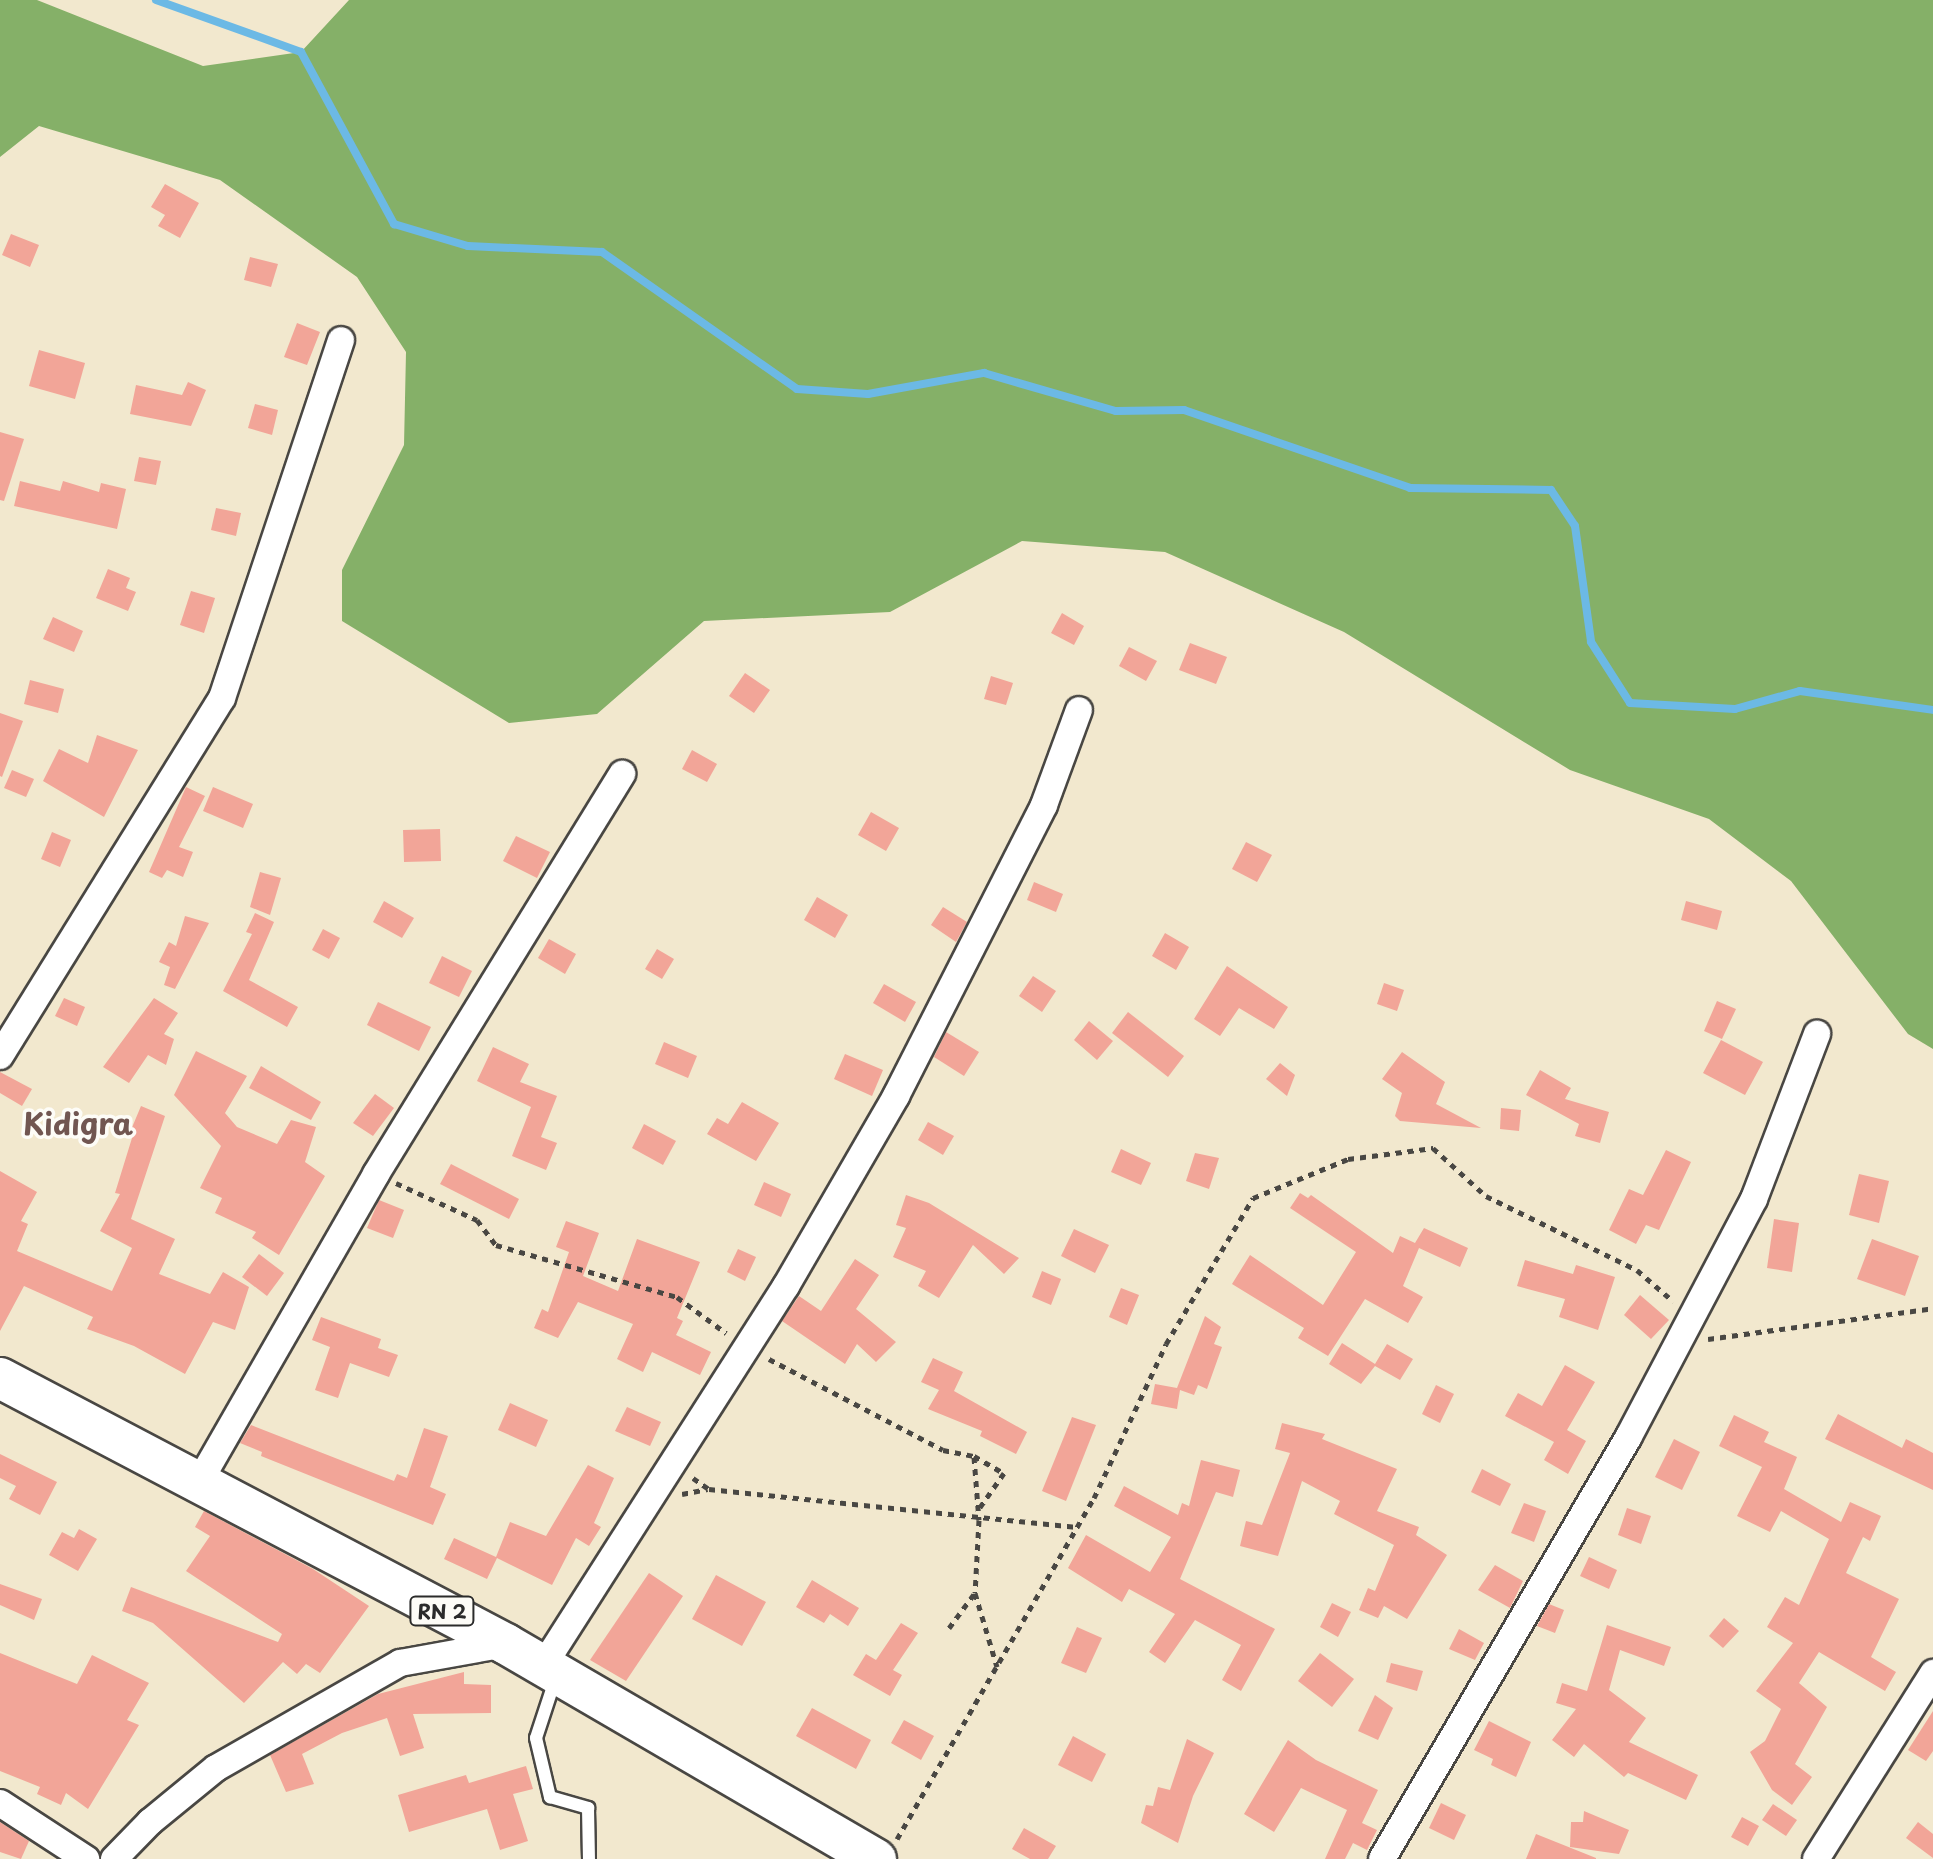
<!DOCTYPE html>
<style>
body{margin:0}
#map{position:relative;width:1933px;height:1859px;overflow:hidden;background:#f2e8ce;font-family:"Playpen Sans",sans-serif}
div>[style]{position:absolute}
[style*='--x']{left:calc(var(--x)*1px);top:calc(var(--y)*1px);width:calc(var(--w)*1px);rotate:calc(var(--a)*1deg)}
.forest>*{inset:0;background:#85b068}
.stream>*{height:8px;margin:-4px;padding:0 4px;transform-origin:4px;border-radius:4px;background:#6cb9e5}
.building>*{inset:0;background:#f2a598}
.path>*{height:5px;margin-top:-2.5px;transform-origin:0;background:repeating-linear-gradient(90deg,#494743 0 6px,transparent 0 12px)}
.roads{filter:drop-shadow(2px 0 #494743) drop-shadow(-2px 0 #494743) drop-shadow(0 2px #494743) drop-shadow(0 -2px #494743)}
.service>*{height:12px;margin:-6px;padding:0 6px;transform-origin:6px;border-radius:6px;background:#fff}
.minor>*{height:26px;margin:-13px;padding:0 13px;transform-origin:13px;border-radius:13px;background:#fff}
.primary>*{height:40px;margin:-20px;padding:0 20px;transform-origin:20px;border-radius:20px;background:#fff}
span{translate:-50% -50%;white-space:nowrap;text-align:center;line-height:1.15;-webkit-text-stroke:7px #fdfcf7;paint-order:stroke}
.shield-label span{padding:2px 6px;background:#fdfcf7;border:2px solid;border-radius:6px;-webkit-text-stroke-width:0}
.shield-label{font-size:20px;color:#2b2b2b;font-weight:700}
.district-label{font-size:30px;color:#715651;font-weight:700}
</style>
<div id="map">
<div class="forest">
<div style="clip-path:polygon(0 0,37px 0,203px 66px,301px 52px,349px 0,1933px 0,1933px 1049px,1908px 1034px,1791px 881px,1709px 819px,1570px 770px,1344px 632px,1165px 552px,1022px 541px,890px 612px,704px 621px,597px 714px,509px 723px,342px 621px,342px 570px,404px 445px,406px 352px,357px 277px,220px 180px,39px 126px,0 157px)"></div>
</div>
<div class="stream">
<div style="--x:156;--y:0;--w:154;--a:19.7"></div>
<div style="--x:301;--y:52;--w:196;--a:61.6"></div>
<div style="--x:394;--y:224;--w:77;--a:16.6"></div>
<div style="--x:468;--y:246;--w:134;--a:2.6"></div>
<div style="--x:602;--y:252;--w:238;--a:35.1"></div>
<div style="--x:797;--y:389;--w:71;--a:4"></div>
<div style="--x:868;--y:394;--w:118;--a:-10.3"></div>
<div style="--x:984;--y:373;--w:137;--a:16.1"></div>
<div style="--x:1116;--y:411;--w:68;--a:-0.8"></div>
<div style="--x:1184;--y:410;--w:239;--a:19"></div>
<div style="--x:1410;--y:488;--w:141;--a:0.8"></div>
<div style="--x:1551;--y:490;--w:43;--a:56.3"></div>
<div style="--x:1575;--y:526;--w:117;--a:82.1"></div>
<div style="--x:1591;--y:642;--w:72;--a:57.4"></div>
<div style="--x:1630;--y:703;--w:105;--a:3.3"></div>
<div style="--x:1735;--y:709;--w:67;--a:-15.5"></div>
<div style="--x:1800;--y:691;--w:134;--a:8.1"></div>
</div>
<div class="building">
<div style="clip-path:polygon(165px 184px,199px 203px,180px 238px,158px 226px,165px 215px,151px 207px)"></div>
<div style="clip-path:polygon(11px 234px,39px 245px,30px 267px,2px 255px)"></div>
<div style="clip-path:polygon(250px 257px,278px 264px,271px 287px,244px 280px)"></div>
<div style="clip-path:polygon(297px 323px,320px 332px,307px 365px,284px 357px)"></div>
<div style="clip-path:polygon(39px 350px,85px 363px,75px 399px,29px 386px)"></div>
<div style="clip-path:polygon(188px 382px,206px 390px,191px 426px,130px 414px,136px 385px,182px 395px)"></div>
<div style="clip-path:polygon(255px 404px,278px 410px,272px 435px,248px 428px)"></div>
<div style="clip-path:polygon(0 432px,24px 439px,4px 501px,0 500px)"></div>
<div style="clip-path:polygon(139px 457px,161px 461px,156px 485px,134px 481px)"></div>
<div style="clip-path:polygon(20px 481px,60px 491px,63px 481px,99px 492px,101px 483px,126px 489px,117px 529px,14px 506px)"></div>
<div style="clip-path:polygon(216px 508px,241px 513px,236px 536px,211px 530px)"></div>
<div style="clip-path:polygon(108px 569px,130px 578px,126px 588px,136px 592px,128px 611px,96px 598px)"></div>
<div style="clip-path:polygon(191px 591px,215px 598px,204px 633px,180px 625px)"></div>
<div style="clip-path:polygon(1062px 613px,1084px 626px,1074px 645px,1051px 633px)"></div>
<div style="clip-path:polygon(53px 617px,83px 631px,74px 652px,43px 639px)"></div>
<div style="clip-path:polygon(1190px 643px,1227px 657px,1216px 684px,1179px 670px)"></div>
<div style="clip-path:polygon(1129px 647px,1157px 661px,1146px 681px,1119px 666px)"></div>
<div style="clip-path:polygon(745px 673px,770px 690px,754px 713px,729px 696px)"></div>
<div style="clip-path:polygon(991px 676px,1013px 683px,1006px 705px,984px 699px)"></div>
<div style="clip-path:polygon(30px 680px,64px 689px,58px 713px,24px 704px)"></div>
<div style="clip-path:polygon(0 713px,23px 721px,2px 777px,0 776px)"></div>
<div style="clip-path:polygon(97px 735px,138px 750px,104px 817px,43px 781px,59px 749px,88px 763px)"></div>
<div style="clip-path:polygon(692px 750px,717px 764px,707px 782px,682px 769px)"></div>
<div style="clip-path:polygon(12px 770px,34px 779px,26px 797px,4px 788px)"></div>
<div style="clip-path:polygon(186px 787px,205px 796px,179px 847px,193px 852px,183px 877px,167px 870px,162px 878px,149px 872px)"></div>
<div style="clip-path:polygon(213px 787px,253px 804px,243px 828px,203px 811px)"></div>
<div style="clip-path:polygon(871px 812px,899px 828px,886px 851px,858px 835px)"></div>
<div style="clip-path:polygon(440px 829px,441px 861px,404px 862px,403px 830px)"></div>
<div style="clip-path:polygon(52px 832px,71px 840px,60px 867px,41px 859px)"></div>
<div style="clip-path:polygon(516px 836px,550px 852px,537px 878px,503px 861px)"></div>
<div style="clip-path:polygon(1246px 842px,1272px 855px,1257px 882px,1232px 869px)"></div>
<div style="clip-path:polygon(260px 872px,281px 878px,270px 915px,250px 907px)"></div>
<div style="clip-path:polygon(1034px 882px,1063px 894px,1056px 912px,1027px 900px)"></div>
<div style="clip-path:polygon(817px 897px,848px 915px,835px 938px,804px 920px)"></div>
<div style="clip-path:polygon(384px 901px,414px 918px,402px 938px,373px 922px)"></div>
<div style="clip-path:polygon(1686px 901px,1722px 911px,1717px 930px,1681px 920px)"></div>
<div style="clip-path:polygon(943px 907px,967px 922px,956px 942px,931px 925px)"></div>
<div style="clip-path:polygon(255px 913px,274px 922px,249px 980px,298px 1007px,287px 1027px,223px 991px,252px 934px,246px 932px)"></div>
<div style="clip-path:polygon(185px 916px,209px 923px,175px 989px,164px 985px,170px 967px,159px 962px,169px 942px,176px 946px)"></div>
<div style="clip-path:polygon(323px 929px,340px 938px,329px 959px,312px 950px)"></div>
<div style="clip-path:polygon(1165px 933px,1189px 947px,1176px 970px,1152px 956px)"></div>
<div style="clip-path:polygon(549px 939px,576px 954px,565px 974px,538px 958px)"></div>
<div style="clip-path:polygon(657px 949px,674px 959px,662px 979px,645px 969px)"></div>
<div style="clip-path:polygon(442px 956px,472px 971px,459px 997px,429px 983px)"></div>
<div style="clip-path:polygon(1227px 966px,1288px 1007px,1274px 1029px,1239px 1008px,1220px 1036px,1194px 1019px)"></div>
<div style="clip-path:polygon(1033px 976px,1056px 991px,1042px 1012px,1019px 996px)"></div>
<div style="clip-path:polygon(1384px 983px,1404px 990px,1397px 1011px,1377px 1004px)"></div>
<div style="clip-path:polygon(884px 984px,916px 1002px,905px 1022px,873px 1003px)"></div>
<div style="clip-path:polygon(64px 998px,85px 1007px,77px 1026px,55px 1016px)"></div>
<div style="clip-path:polygon(154px 998px,178px 1013px,164px 1034px,174px 1039px,166px 1065px,148px 1055px,129px 1083px,103px 1067px)"></div>
<div style="clip-path:polygon(1717px 1001px,1736px 1009px,1722px 1039px,1704px 1031px)"></div>
<div style="clip-path:polygon(378px 1002px,431px 1027px,419px 1051px,367px 1025px)"></div>
<div style="clip-path:polygon(1128px 1012px,1184px 1056px,1168px 1077px,1112px 1033px)"></div>
<div style="clip-path:polygon(1089px 1021px,1113px 1041px,1097px 1060px,1074px 1040px)"></div>
<div style="clip-path:polygon(946px 1032px,979px 1052px,964px 1076px,934px 1057px)"></div>
<div style="clip-path:polygon(1721px 1040px,1763px 1062px,1745px 1095px,1703px 1073px)"></div>
<div style="clip-path:polygon(664px 1042px,697px 1056px,688px 1078px,655px 1064px)"></div>
<div style="clip-path:polygon(493px 1047px,529px 1064px,520px 1082px,557px 1096px,541px 1137px,557px 1143px,546px 1170px,512px 1156px,531px 1107px,477px 1081px)"></div>
<div style="clip-path:polygon(196px 1051px,247px 1076px,225px 1113px,237px 1127px,277px 1144px,291px 1120px,316px 1127px,305px 1162px,325px 1176px,279px 1255px,252px 1238px,256px 1232px,215px 1213px,222px 1198px,200px 1188px,221px 1146px,174px 1095px)"></div>
<div style="clip-path:polygon(1402px 1052px,1445px 1082px,1436px 1104px,1481px 1128px,1400px 1121px,1395px 1116px,1402px 1093px,1382px 1079px)"></div>
<div style="clip-path:polygon(845px 1054px,883px 1070px,872px 1096px,834px 1079px)"></div>
<div style="clip-path:polygon(1280px 1063px,1295px 1075px,1287px 1096px,1266px 1079px)"></div>
<div style="clip-path:polygon(261px 1066px,321px 1102px,311px 1120px,249px 1088px)"></div>
<div style="clip-path:polygon(1540px 1070px,1571px 1088px,1565px 1099px,1609px 1112px,1600px 1143px,1575px 1136px,1579px 1124px,1526px 1095px)"></div>
<div style="clip-path:polygon(0 1072px,32px 1089px,22px 1106px,0 1093px)"></div>
<div style="clip-path:polygon(375px 1094px,394px 1108px,373px 1136px,353px 1123px)"></div>
<div style="clip-path:polygon(742px 1102px,779px 1123px,756px 1161px,707px 1134px,717px 1118px,728px 1124px)"></div>
<div style="clip-path:polygon(141px 1106px,165px 1116px,131px 1219px,175px 1239px,159px 1274px,210px 1294px,223px 1272px,249px 1287px,235px 1330px,213px 1322px,185px 1374px,134px 1346px,87px 1329px,93px 1317px,24px 1286px,0 1331px,0 1171px,37px 1192px,21px 1221px,28px 1224px,17px 1251px,112px 1291px,132px 1248px,100px 1231px,120px 1194px,115px 1193px,132px 1138px,128px 1137px)"></div>
<div style="clip-path:polygon(1501px 1108px,1521px 1110px,1519px 1131px,1500px 1129px)"></div>
<div style="clip-path:polygon(928px 1122px,954px 1136px,943px 1155px,918px 1140px)"></div>
<div style="clip-path:polygon(644px 1124px,676px 1141px,663px 1165px,632px 1148px)"></div>
<div style="clip-path:polygon(1121px 1149px,1151px 1163px,1141px 1185px,1111px 1172px)"></div>
<div style="clip-path:polygon(1666px 1150px,1691px 1162px,1659px 1230px,1646px 1225px,1636px 1244px,1609px 1230px,1629px 1189px,1643px 1195px)"></div>
<div style="clip-path:polygon(1195px 1153px,1219px 1158px,1209px 1189px,1186px 1181px)"></div>
<div style="clip-path:polygon(451px 1164px,519px 1199px,509px 1219px,440px 1184px)"></div>
<div style="clip-path:polygon(1859px 1174px,1889px 1181px,1879px 1223px,1849px 1215px)"></div>
<div style="clip-path:polygon(764px 1182px,791px 1194px,781px 1217px,754px 1205px)"></div>
<div style="clip-path:polygon(1300px 1193px,1308px 1198px,1311px 1195px,1393px 1253px,1400px 1236px,1415px 1243px,1424px 1228px,1468px 1248px,1460px 1267px,1419px 1248px,1403px 1286px,1423px 1297px,1408px 1323px,1365px 1299px,1328px 1356px,1298px 1338px,1304px 1328px,1232px 1284px,1250px 1255px,1323px 1305px,1356px 1252px,1290px 1208px)"></div>
<div style="clip-path:polygon(906px 1195px,929px 1203px,1019px 1258px,1004px 1274px,973px 1245px,939px 1298px,918px 1286px,926px 1271px,893px 1257px,906px 1228px,896px 1225px)"></div>
<div style="clip-path:polygon(379px 1200px,404px 1210px,393px 1238px,367px 1228px)"></div>
<div style="clip-path:polygon(1774px 1219px,1799px 1223px,1792px 1272px,1767px 1268px)"></div>
<div style="clip-path:polygon(566px 1221px,599px 1233px,583px 1276px,618px 1291px,637px 1239px,700px 1262px,677px 1318px,683px 1321px,676px 1335px,711px 1352px,700px 1375px,652px 1352px,643px 1372px,617px 1359px,633px 1324px,578px 1302px,558px 1338px,534px 1328px,542px 1309px,548px 1312px,569px 1252px,556px 1247px)"></div>
<div style="clip-path:polygon(1074px 1229px,1109px 1245px,1095px 1273px,1061px 1256px)"></div>
<div style="clip-path:polygon(1872px 1239px,1919px 1256px,1905px 1296px,1857px 1279px)"></div>
<div style="clip-path:polygon(738px 1249px,756px 1257px,745px 1281px,727px 1272px)"></div>
<div style="clip-path:polygon(259px 1254px,284px 1273px,267px 1296px,242px 1277px)"></div>
<div style="clip-path:polygon(855px 1259px,879px 1275px,856px 1309px,896px 1342px,876px 1362px,857px 1344px,845px 1364px,782px 1321px,799px 1296px,821px 1311px)"></div>
<div style="clip-path:polygon(1525px 1260px,1573px 1274px,1576px 1265px,1615px 1277px,1598px 1330px,1559px 1317px,1565px 1299px,1517px 1286px)"></div>
<div style="clip-path:polygon(1042px 1271px,1061px 1279px,1051px 1305px,1032px 1297px)"></div>
<div style="clip-path:polygon(1121px 1288px,1139px 1295px,1127px 1325px,1109px 1317px)"></div>
<div style="clip-path:polygon(1640px 1295px,1669px 1320px,1651px 1339px,1624px 1315px)"></div>
<div style="clip-path:polygon(1205px 1316px,1221px 1327px,1214px 1344px,1222px 1347px,1207px 1389px,1198px 1385px,1194px 1395px,1180px 1390px,1177px 1409px,1151px 1404px,1155px 1384px,1177px 1388px)"></div>
<div style="clip-path:polygon(321px 1317px,381px 1339px,378px 1348px,398px 1355px,389px 1377px,350px 1363px,338px 1398px,315px 1390px,330px 1347px,312px 1340px)"></div>
<div style="clip-path:polygon(1342px 1343px,1375px 1364px,1387px 1344px,1413px 1359px,1400px 1380px,1375px 1366px,1361px 1384px,1329px 1364px)"></div>
<div style="clip-path:polygon(933px 1358px,963px 1372px,954px 1391px,1027px 1432px,1016px 1454px,980px 1436px,982px 1431px,928px 1409px,939px 1390px,921px 1382px)"></div>
<div style="clip-path:polygon(1565px 1365px,1595px 1382px,1567px 1430px,1586px 1441px,1568px 1474px,1544px 1460px,1554px 1442px,1505px 1416px,1518px 1393px,1542px 1406px)"></div>
<div style="clip-path:polygon(1436px 1385px,1454px 1394px,1440px 1423px,1422px 1414px)"></div>
<div style="clip-path:polygon(510px 1403px,548px 1420px,536px 1447px,498px 1430px)"></div>
<div style="clip-path:polygon(627px 1407px,661px 1422px,650px 1446px,615px 1431px)"></div>
<div style="clip-path:polygon(1838px 1414px,1902px 1448px,1906px 1439px,1933px 1453px,1933px 1490px,1825px 1439px)"></div>
<div style="clip-path:polygon(1734px 1415px,1769px 1432px,1764px 1442px,1797px 1457px,1784px 1489px,1841px 1522px,1850px 1502px,1881px 1516px,1870px 1541px,1863px 1537px,1846px 1573px,1899px 1599px,1871px 1657px,1896px 1672px,1885px 1691px,1819px 1652px,1799px 1683px,1827px 1707px,1795px 1764px,1812px 1777px,1792px 1805px,1772px 1790px,1750px 1752px,1765px 1741px,1781px 1709px,1756px 1691px,1793px 1643px,1767px 1627px,1785px 1597px,1799px 1605px,1829px 1539px,1781px 1511px,1770px 1532px,1737px 1516px,1762px 1467px,1719px 1446px)"></div>
<div style="clip-path:polygon(1072px 1417px,1096px 1425px,1066px 1501px,1042px 1491px)"></div>
<div style="clip-path:polygon(1282px 1423px,1325px 1434px,1322px 1439px,1397px 1469px,1377px 1511px,1419px 1527px,1416px 1535px,1447px 1555px,1407px 1619px,1384px 1606px,1378px 1618px,1359px 1610px,1368px 1588px,1375px 1591px,1394px 1545px,1334px 1514px,1340px 1501px,1302px 1481px,1278px 1556px,1240px 1546px,1246px 1521px,1262px 1525px,1290px 1453px,1275px 1449px)"></div>
<div style="clip-path:polygon(251px 1425px,394px 1481px,397px 1474px,407px 1478px,424px 1428px,448px 1436px,430px 1487px,446px 1494px,433px 1525px,261px 1456px,262px 1452px,240px 1443px)"></div>
<div style="clip-path:polygon(1674px 1439px,1700px 1452px,1682px 1490px,1655px 1477px)"></div>
<div style="clip-path:polygon(0 1454px,57px 1482px,40px 1515px,9px 1499px,16px 1486px,0 1478px)"></div>
<div style="clip-path:polygon(1201px 1460px,1240px 1470px,1233px 1497px,1216px 1492px,1180px 1579px,1275px 1629px,1241px 1691px,1222px 1680px,1241px 1645px,1195px 1620px,1165px 1663px,1149px 1652px,1175px 1614px,1129px 1589px,1122px 1602px,1068px 1568px,1086px 1535px,1150px 1572px,1171px 1537px,1114px 1506px,1124px 1486px,1178px 1515px,1182px 1503px,1189px 1506px)"></div>
<div style="clip-path:polygon(588px 1465px,614px 1478px,594px 1523px,601px 1527px,589px 1546px,576px 1538px,552px 1585px,497px 1558px,487px 1579px,444px 1559px,454px 1538px,496px 1557px,510px 1522px,546px 1536px)"></div>
<div style="clip-path:polygon(1482px 1469px,1511px 1484px,1500px 1506px,1471px 1492px)"></div>
<div style="clip-path:polygon(1524px 1503px,1546px 1511px,1534px 1542px,1511px 1533px)"></div>
<div style="clip-path:polygon(1627px 1508px,1651px 1516px,1641px 1544px,1618px 1535px)"></div>
<div style="clip-path:polygon(204px 1511px,313px 1569px,369px 1606px,320px 1673px,306px 1664px,297px 1674px,283px 1662px,244px 1703px,153px 1623px,122px 1611px,131px 1587px,278px 1642px,282px 1634px,186px 1571px,210px 1536px,195px 1527px)"></div>
<div style="clip-path:polygon(79px 1529px,97px 1539px,78px 1571px,49px 1555px,62px 1532px,74px 1538px)"></div>
<div style="clip-path:polygon(1589px 1557px,1617px 1570px,1609px 1589px,1580px 1576px)"></div>
<div style="clip-path:polygon(1495px 1565px,1523px 1581px,1510px 1608px,1478px 1590px)"></div>
<div style="clip-path:polygon(649px 1573px,683px 1596px,626px 1681px,590px 1660px)"></div>
<div style="clip-path:polygon(716px 1575px,766px 1602px,742px 1646px,692px 1619px)"></div>
<div style="clip-path:polygon(812px 1580px,859px 1608px,848px 1626px,830px 1614px,824px 1623px,796px 1607px)"></div>
<div style="clip-path:polygon(0 1584px,42px 1599px,34px 1620px,0 1605px)"></div>
<div style="clip-path:polygon(1332px 1603px,1351px 1612px,1338px 1637px,1320px 1627px)"></div>
<div style="clip-path:polygon(1549px 1604px,1564px 1610px,1555px 1633px,1537px 1626px)"></div>
<div style="clip-path:polygon(1724px 1618px,1739px 1631px,1723px 1648px,1709px 1636px)"></div>
<div style="clip-path:polygon(901px 1623px,918px 1633px,893px 1670px,902px 1675px,890px 1696px,853px 1675px,866px 1654px,876px 1660px)"></div>
<div style="clip-path:polygon(1607px 1625px,1671px 1647px,1664px 1666px,1620px 1650px,1609px 1690px,1646px 1718px,1629px 1742px,1698px 1775px,1686px 1800px,1628px 1773px,1624px 1777px,1584px 1744px,1574px 1757px,1552px 1740px,1576px 1709px,1556px 1703px,1562px 1683px,1587px 1691px)"></div>
<div style="clip-path:polygon(1077px 1627px,1102px 1638px,1086px 1673px,1061px 1663px)"></div>
<div style="clip-path:polygon(1459px 1629px,1484px 1643px,1475px 1660px,1449px 1649px)"></div>
<div style="clip-path:polygon(0 1653px,77px 1684px,92px 1655px,149px 1683px,127px 1720px,139px 1725px,88px 1809px,66px 1793px,61px 1805px,37px 1794px,40px 1787px,0 1771px)"></div>
<div style="clip-path:polygon(1320px 1653px,1354px 1679px,1332px 1707px,1298px 1681px)"></div>
<div style="clip-path:polygon(1391px 1663px,1423px 1671px,1417px 1691px,1386px 1682px)"></div>
<div style="clip-path:polygon(464px 1672px,464px 1684px,491px 1685px,491px 1713px,413px 1714px,424px 1748px,400px 1756px,387px 1718px,342px 1733px,302px 1754px,314px 1784px,286px 1792px,270px 1755px,378px 1694px)"></div>
<div style="clip-path:polygon(1375px 1695px,1393px 1708px,1378px 1740px,1358px 1731px)"></div>
<div style="clip-path:polygon(812px 1708px,871px 1740px,856px 1769px,796px 1736px)"></div>
<div style="clip-path:polygon(1933px 1711px,1933px 1751px,1926px 1761px,1908px 1750px)"></div>
<div style="clip-path:polygon(904px 1720px,934px 1736px,921px 1760px,891px 1743px)"></div>
<div style="clip-path:polygon(1489px 1721px,1531px 1742px,1516px 1777px,1491px 1765px,1493px 1759px,1474px 1750px)"></div>
<div style="clip-path:polygon(1073px 1736px,1106px 1754px,1092px 1782px,1058px 1765px)"></div>
<div style="clip-path:polygon(1187px 1739px,1214px 1753px,1193px 1796px,1178px 1843px,1141px 1823px,1146px 1805px,1153px 1806px,1158px 1787px,1170px 1790px)"></div>
<div style="clip-path:polygon(1288px 1740px,1316px 1760px,1378px 1790px,1362px 1823px,1377px 1830px,1367px 1850px,1353px 1843px,1345px 1859px,1325px 1859px,1347px 1810px,1301px 1788px,1274px 1832px,1244px 1814px)"></div>
<div style="clip-path:polygon(526px 1766px,533px 1789px,513px 1794px,528px 1841px,500px 1850px,487px 1809px,409px 1832px,398px 1795px,466px 1775px,469px 1783px)"></div>
<div style="clip-path:polygon(1441px 1803px,1466px 1815px,1454px 1840px,1429px 1828px)"></div>
<div style="clip-path:polygon(1773px 1804px,1797px 1820px,1786px 1836px,1762px 1820px)"></div>
<div style="clip-path:polygon(1584px 1811px,1629px 1830px,1619px 1854px,1570px 1847px,1571px 1822px,1583px 1822px)"></div>
<div style="clip-path:polygon(1742px 1817px,1759px 1826px,1748px 1846px,1731px 1837px)"></div>
<div style="clip-path:polygon(0 1822px,29px 1841px,21px 1859px,0 1852px)"></div>
<div style="clip-path:polygon(1918px 1822px,1933px 1834px,1933px 1858px,1906px 1838px)"></div>
<div style="clip-path:polygon(1024px 1828px,1056px 1846px,1048px 1859px,1030px 1859px,1012px 1849px)"></div>
<div style="clip-path:polygon(1536px 1834px,1596px 1858px,1596px 1859px,1526px 1859px)"></div>
</div>
<div class="path">
<div style="--x:396;--y:1183;--w:89;--a:24.6"></div>
<div style="--x:477;--y:1220;--w:31;--a:53"></div>
<div style="--x:496;--y:1245;--w:188;--a:16"></div>
<div style="--x:677;--y:1297;--w:61;--a:36.3"></div>
<div style="--x:1708;--y:1339;--w:227;--a:-7.8"></div>
<div style="--x:769;--y:1359;--w:196;--a:27.6"></div>
<div style="--x:943;--y:1450;--w:32;--a:11"></div>
<div style="--x:974;--y:1456;--w:34;--a:30"></div>
<div style="--x:1004;--y:1473;--w:45;--a:125.1"></div>
<div style="--x:974;--y:1457;--w:63;--a:85.5"></div>
<div style="--x:979;--y:1520;--w:73;--a:93.1"></div>
<div style="--x:975;--y:1593;--w:77;--a:73.4"></div>
<div style="--x:693;--y:1478;--w:19;--a:35"></div>
<div style="--x:709;--y:1489;--w:370;--a:5.9"></div>
<div style="--x:682;--y:1494;--w:26;--a:-11"></div>
<div style="--x:949;--y:1628;--w:42;--a:-53.7"></div>
<div style="--x:897;--y:1839;--w:394;--a:-60"></div>
<div style="--x:1094;--y:1498;--w:170;--a:-64.9"></div>
<div style="--x:1166;--y:1344;--w:170;--a:-59.2"></div>
<div style="--x:1253;--y:1198;--w:103;--a:-22.3"></div>
<div style="--x:1348;--y:1159;--w:86;--a:-7.4"></div>
<div style="--x:1433;--y:1148;--w:72;--a:42.2"></div>
<div style="--x:1486;--y:1196;--w:168;--a:26.1"></div>
<div style="--x:1637;--y:1270;--w:48;--a:40.7"></div>
</div>
<div class="roads">
<div class="service">
<div style="--x:555;--y:1680;--w:61;--a:108.1"></div>
<div style="--x:536;--y:1738;--w:61;--a:76.7"></div>
<div style="--x:550;--y:1797;--w:40;--a:16"></div>
<div style="--x:588;--y:1808;--w:51;--a:88.9"></div>
</div>
<div class="minor">
<div style="--x:0;--y:1056;--w:421;--a:-58.2"></div>
<div style="--x:222;--y:698;--w:377;--a:-71.6"></div>
<div style="--x:198;--y:1484;--w:357;--a:-60.1"></div>
<div style="--x:376;--y:1174;--w:470;--a:-58.4"></div>
<div style="--x:543;--y:1666;--w:451;--a:-57.4"></div>
<div style="--x:786;--y:1286;--w:220;--a:-59.9"></div>
<div style="--x:896;--y:1096;--w:326;--a:-63"></div>
<div style="--x:1044;--y:805;--w:101;--a:-69.8"></div>
<div style="--x:0;--y:1803;--w:103;--a:33.1"></div>
<div style="--x:114;--y:1859;--w:52;--a:-45.8"></div>
<div style="--x:150;--y:1822;--w:85;--a:-39.3"></div>
<div style="--x:216;--y:1768;--w:212;--a:-29.7"></div>
<div style="--x:400;--y:1663;--w:108;--a:-10.2"></div>
<div style="--x:1382;--y:1859;--w:488;--a:-59.7"></div>
<div style="--x:1628;--y:1438;--w:270;--a:-62.2"></div>
<div style="--x:1754;--y:1199;--w:177;--a:-69.1"></div>
<div style="--x:1816;--y:1859;--w:220;--a:-57.8"></div>
</div>
<div class="primary">
<div style="--x:0;--y:1378;--w:572;--a:27.73"></div>
<div style="--x:506;--y:1644;--w:428;--a:30.2"></div>
</div>
</div>
<div class="shield-label">
<span style="left:442px;top:1611px">RN 2</span>
</div>
<div class="district-label">
<span style="left:78px;top:1123px">Kidigra</span>
</div>
</div>
